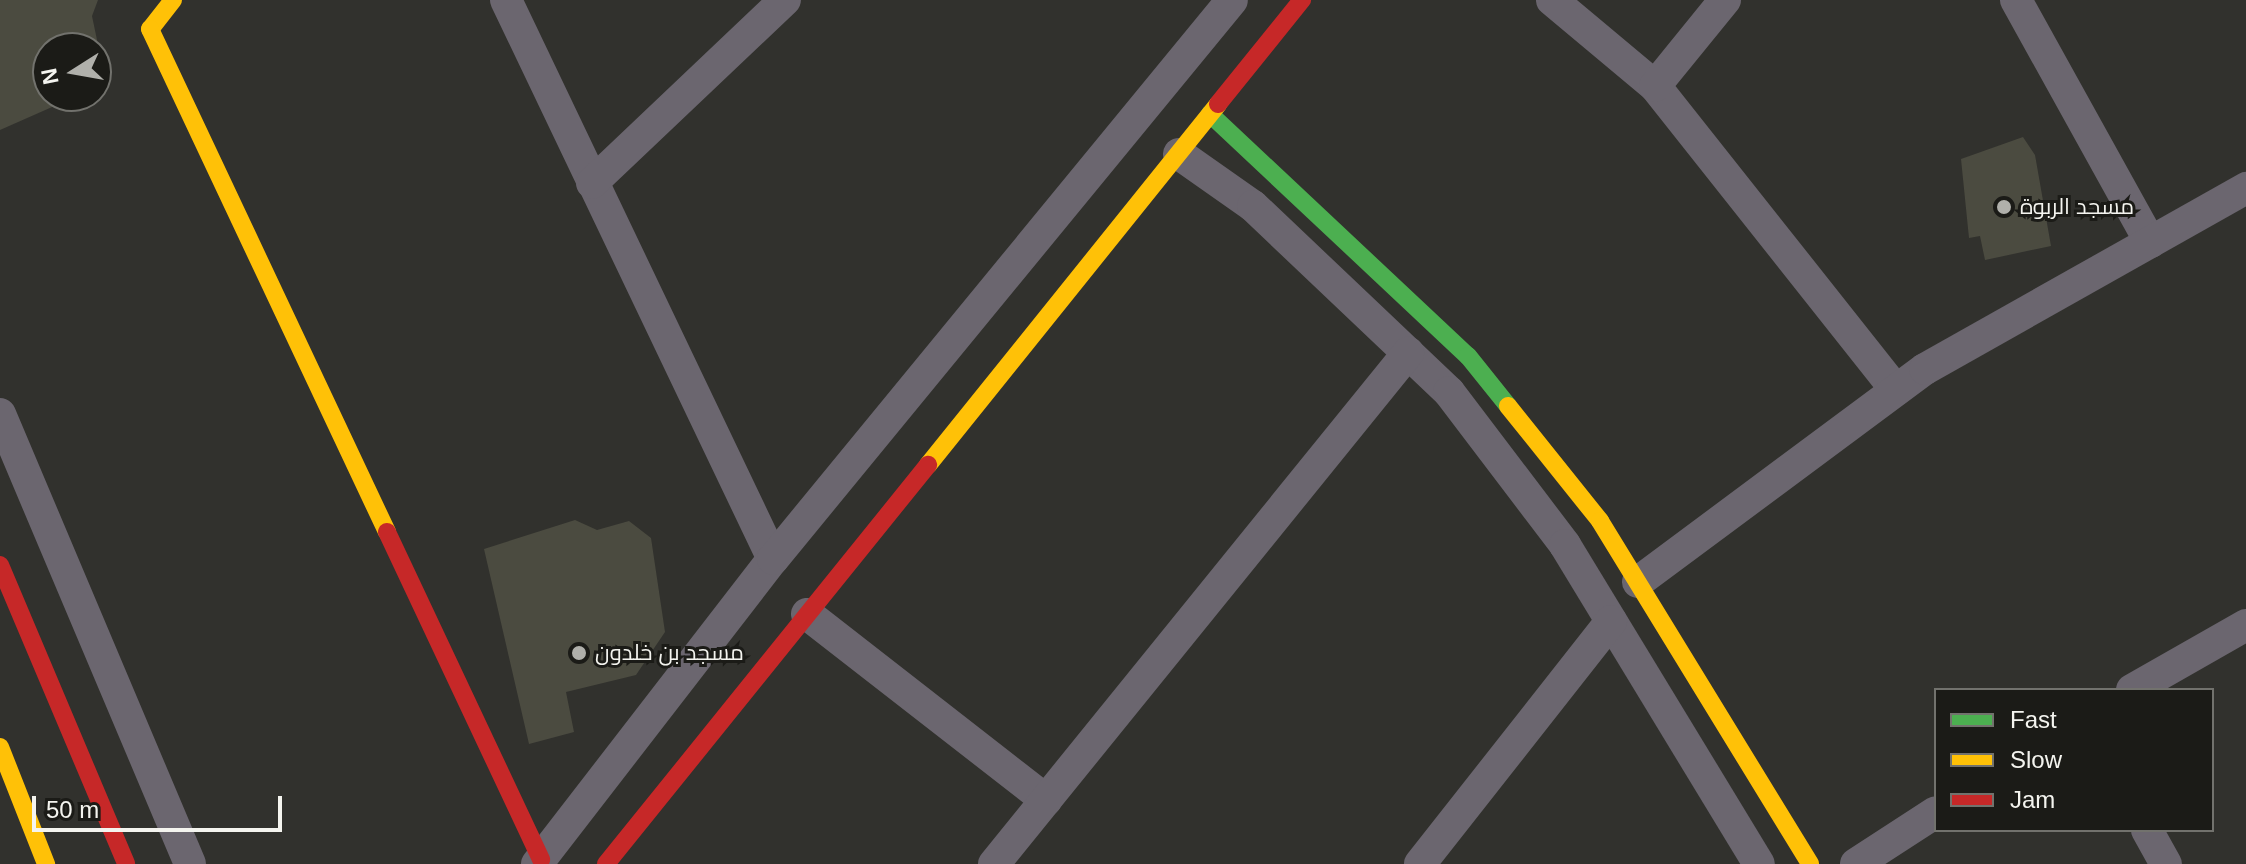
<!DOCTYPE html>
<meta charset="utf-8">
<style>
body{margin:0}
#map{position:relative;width:2246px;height:864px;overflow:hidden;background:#31312d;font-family:Arial,Cairo,sans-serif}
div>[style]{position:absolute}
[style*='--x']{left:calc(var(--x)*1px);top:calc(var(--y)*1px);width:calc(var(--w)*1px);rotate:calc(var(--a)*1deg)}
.building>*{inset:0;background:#4b4b40}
.street>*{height:32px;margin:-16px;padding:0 16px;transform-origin:16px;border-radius:16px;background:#6b666f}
.fast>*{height:18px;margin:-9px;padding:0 9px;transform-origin:9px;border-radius:9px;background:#4caf50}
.slow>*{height:18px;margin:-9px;padding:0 9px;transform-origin:9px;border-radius:9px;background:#ffc107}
.jam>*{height:18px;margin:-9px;padding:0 9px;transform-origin:9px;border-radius:9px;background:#c62828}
.dots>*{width:22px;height:22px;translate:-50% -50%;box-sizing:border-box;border:4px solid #1b1b17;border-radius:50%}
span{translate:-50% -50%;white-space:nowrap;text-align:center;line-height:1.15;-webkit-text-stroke:6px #1b1b17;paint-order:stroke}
.poi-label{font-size:22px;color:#f4f4ef}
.left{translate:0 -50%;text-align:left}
.legend{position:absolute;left:1934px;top:688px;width:280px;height:144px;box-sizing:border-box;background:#1b1b17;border:2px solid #72726d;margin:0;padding:10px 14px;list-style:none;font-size:24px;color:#f4f4ef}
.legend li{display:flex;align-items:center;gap:16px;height:40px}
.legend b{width:40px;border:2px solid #72726d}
.north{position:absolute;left:32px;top:32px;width:80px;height:80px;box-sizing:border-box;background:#1b1b17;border:2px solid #72726d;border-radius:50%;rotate:259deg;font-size:22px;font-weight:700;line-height:32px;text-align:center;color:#f4f4ef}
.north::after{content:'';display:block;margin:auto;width:28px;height:36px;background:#b0b0ab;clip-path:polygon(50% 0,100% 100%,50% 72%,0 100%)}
.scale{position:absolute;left:32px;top:796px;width:250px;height:36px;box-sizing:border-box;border:4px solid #f4f4ef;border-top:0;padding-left:10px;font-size:24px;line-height:28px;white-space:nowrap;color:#f4f4ef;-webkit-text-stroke:6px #1b1b17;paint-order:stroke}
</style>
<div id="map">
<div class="building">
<div style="clip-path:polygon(0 0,98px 0,92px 16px,106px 83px,96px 87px,96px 48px,48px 48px,48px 96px,77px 96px,0 130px)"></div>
<div style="clip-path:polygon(2023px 137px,2035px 155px,2051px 246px,1985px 260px,1980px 236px,1969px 238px,1961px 159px)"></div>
<div style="clip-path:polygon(575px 520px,597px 530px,629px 521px,651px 538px,665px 632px,636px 675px,566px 692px,574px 732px,529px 744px,484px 549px)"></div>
</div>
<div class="street">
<div style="--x:506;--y:0;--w:619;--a:64.47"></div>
<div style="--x:1552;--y:0;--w:134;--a:39.9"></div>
<div style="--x:1655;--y:86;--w:388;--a:51.6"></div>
<div style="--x:2016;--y:0;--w:277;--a:61"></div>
<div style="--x:1655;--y:86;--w:111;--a:-50.9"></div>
<div style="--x:1179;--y:154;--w:90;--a:35.1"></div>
<div style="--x:1253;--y:206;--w:270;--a:43.5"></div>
<div style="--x:1449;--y:392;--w:192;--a:52.8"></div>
<div style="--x:1565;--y:545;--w:373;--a:58.7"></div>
<div style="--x:592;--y:183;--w:266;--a:-43.5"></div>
<div style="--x:0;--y:414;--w:488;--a:67.1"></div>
<div style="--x:1638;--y:582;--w:357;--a:-36.6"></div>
<div style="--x:1925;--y:369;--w:369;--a:-29.4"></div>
<div style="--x:807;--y:614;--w:303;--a:37.9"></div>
<div style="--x:2132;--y:690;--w:131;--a:-29.7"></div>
<div style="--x:2147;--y:830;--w:39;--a:61"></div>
<div style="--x:537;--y:864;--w:386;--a:-52.3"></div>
<div style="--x:773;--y:559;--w:723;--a:-50.61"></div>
<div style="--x:994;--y:864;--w:658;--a:-50.99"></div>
<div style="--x:1420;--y:864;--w:309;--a:-51.8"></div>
<div style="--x:1856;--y:864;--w:95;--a:-33"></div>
</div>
<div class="fast">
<div style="--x:1210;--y:114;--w:354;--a:43.2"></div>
<div style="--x:1468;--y:356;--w:64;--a:51.3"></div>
</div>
<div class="slow">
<div style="--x:173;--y:0;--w:37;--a:128"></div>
<div style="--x:150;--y:29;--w:556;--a:64.77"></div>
<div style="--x:1508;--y:406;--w:147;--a:51.3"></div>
<div style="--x:1600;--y:521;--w:402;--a:58.5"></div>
<div style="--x:928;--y:465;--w:463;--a:-51.2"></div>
<div style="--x:0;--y:747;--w:126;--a:68.5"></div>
</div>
<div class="jam">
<div style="--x:1218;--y:104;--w:134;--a:-51.1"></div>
<div style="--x:387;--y:532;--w:362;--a:64.8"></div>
<div style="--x:0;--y:565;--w:324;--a:67.1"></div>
<div style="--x:606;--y:864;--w:513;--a:-51.1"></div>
</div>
<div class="dots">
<div style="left:2004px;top:207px;background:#b0b0ab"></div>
<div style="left:579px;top:653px;background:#b0b0ab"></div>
</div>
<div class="poi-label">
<span class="left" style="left:2020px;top:207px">مسجد الربوة</span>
<span class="left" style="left:595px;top:653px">مسجد بن خلدون</span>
</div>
<ul class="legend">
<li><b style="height:10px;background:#4caf50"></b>Fast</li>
<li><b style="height:10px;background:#ffc107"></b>Slow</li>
<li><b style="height:10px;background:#c62828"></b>Jam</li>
</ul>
<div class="north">N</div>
<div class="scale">50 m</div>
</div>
